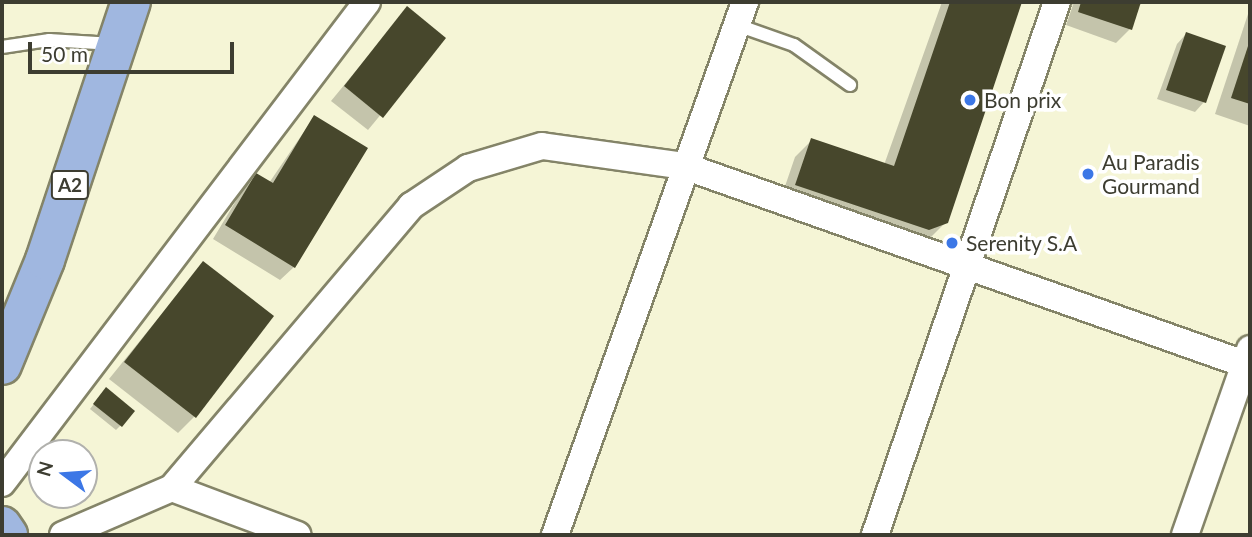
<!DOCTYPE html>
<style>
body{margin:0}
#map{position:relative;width:1252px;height:537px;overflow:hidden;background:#f5f5d6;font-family:Lato,sans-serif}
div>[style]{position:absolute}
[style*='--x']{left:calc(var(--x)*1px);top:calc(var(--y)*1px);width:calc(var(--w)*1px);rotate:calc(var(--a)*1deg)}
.shadow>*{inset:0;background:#0003}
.building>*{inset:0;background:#47472c}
.roads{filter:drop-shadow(2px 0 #848468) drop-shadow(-2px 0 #848468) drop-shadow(0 2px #848468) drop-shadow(0 -2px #848468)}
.lane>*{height:12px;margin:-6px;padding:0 6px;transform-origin:6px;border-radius:6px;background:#fff}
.street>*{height:26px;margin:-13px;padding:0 13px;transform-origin:13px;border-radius:13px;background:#fff}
.primary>*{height:38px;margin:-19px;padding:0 19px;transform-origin:19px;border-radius:19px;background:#a0b7e0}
.dots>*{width:19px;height:19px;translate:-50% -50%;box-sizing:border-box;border:4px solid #fff;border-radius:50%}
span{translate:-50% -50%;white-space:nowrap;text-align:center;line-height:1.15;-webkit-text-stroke:7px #fff;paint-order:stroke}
.shield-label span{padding:2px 5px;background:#fff;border:2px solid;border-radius:5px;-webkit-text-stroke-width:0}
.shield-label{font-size:19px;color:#3d3d31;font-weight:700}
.poi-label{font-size:21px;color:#3d3d31}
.left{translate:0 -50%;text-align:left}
.frame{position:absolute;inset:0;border:4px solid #3d3d31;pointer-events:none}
.north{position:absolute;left:28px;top:439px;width:70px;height:70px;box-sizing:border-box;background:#fff;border:2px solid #b1b1ad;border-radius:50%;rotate:286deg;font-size:19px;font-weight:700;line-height:28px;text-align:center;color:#3d3d31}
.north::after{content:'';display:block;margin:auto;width:24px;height:32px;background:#3c77e6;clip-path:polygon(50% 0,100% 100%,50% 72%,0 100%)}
.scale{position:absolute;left:28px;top:42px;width:206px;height:32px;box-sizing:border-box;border:4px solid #3d3d31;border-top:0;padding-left:9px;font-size:21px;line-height:24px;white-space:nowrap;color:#3d3d31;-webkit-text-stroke:5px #fff;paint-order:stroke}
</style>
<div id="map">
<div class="shadow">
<div style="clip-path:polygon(942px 2px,1020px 2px,946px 222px,929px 239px,780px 201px,795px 157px,812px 140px,884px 165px)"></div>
<div style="clip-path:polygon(1074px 2px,1140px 2px,1130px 29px,1116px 43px,1066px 25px)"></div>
<div style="clip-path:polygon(1250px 8px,1250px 126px,1215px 114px)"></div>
<div style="clip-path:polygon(407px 9px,444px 38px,368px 130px,331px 101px)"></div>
<div style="clip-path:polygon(1186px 34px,1224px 47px,1204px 102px,1195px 112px,1157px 99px,1177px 44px)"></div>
<div style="clip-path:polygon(314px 117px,294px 267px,280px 280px,213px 239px,243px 189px,257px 175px,269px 183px)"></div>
<div style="clip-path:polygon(203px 263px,194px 417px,178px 433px,109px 379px)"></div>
<div style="clip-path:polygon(102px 394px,121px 425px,116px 430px,90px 409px)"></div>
</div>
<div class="building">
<div style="clip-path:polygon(950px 2px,1022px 2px,948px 223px,929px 230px,795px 185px,811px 138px,894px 166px)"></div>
<div style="clip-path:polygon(1081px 2px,1141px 2px,1132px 30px,1078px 12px)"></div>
<div style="clip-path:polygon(407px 6px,446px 38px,383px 118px,344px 86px)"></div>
<div style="clip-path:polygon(1186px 32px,1226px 46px,1206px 103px,1166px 90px)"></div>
<div style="clip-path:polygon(1250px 40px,1250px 104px,1231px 98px)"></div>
<div style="clip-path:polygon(314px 115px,368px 148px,295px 268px,225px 225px,256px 173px,273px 183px)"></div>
<div style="clip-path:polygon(203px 261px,274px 316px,196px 418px,124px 362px)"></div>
<div style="clip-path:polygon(106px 387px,135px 411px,122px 427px,93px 404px)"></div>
</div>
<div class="roads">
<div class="lane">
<div style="--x:737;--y:25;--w:60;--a:19.3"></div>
<div style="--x:794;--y:45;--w:69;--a:35.5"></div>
<div style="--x:2;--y:47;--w:48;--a:-8.5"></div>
<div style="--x:49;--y:40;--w:64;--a:3.6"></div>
</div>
<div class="street">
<div style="--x:2;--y:483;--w:604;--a:-52.81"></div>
<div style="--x:172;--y:488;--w:134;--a:20.5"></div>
<div style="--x:63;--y:535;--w:119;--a:-23.3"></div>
<div style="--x:172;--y:488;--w:370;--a:-49.7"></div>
<div style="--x:411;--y:206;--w:69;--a:-33.7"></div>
<div style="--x:468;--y:168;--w:77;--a:-16.6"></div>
<div style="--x:542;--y:146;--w:143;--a:8"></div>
<div style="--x:684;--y:166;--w:600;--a:19.46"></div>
<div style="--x:555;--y:535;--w:566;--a:-70.38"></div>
<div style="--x:875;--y:535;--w:563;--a:-71.15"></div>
<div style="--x:1185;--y:535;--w:197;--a:-70.7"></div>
</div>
<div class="primary">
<div style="--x:2;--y:365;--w:113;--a:-67.7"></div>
<div style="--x:45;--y:260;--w:272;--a:-71.6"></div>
<div style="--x:2;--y:526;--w:11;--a:56"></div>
</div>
</div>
<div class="dots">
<div style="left:970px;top:100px;background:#3c77e6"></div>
<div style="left:1088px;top:174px;background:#3c77e6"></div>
<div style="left:952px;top:243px;background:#3c77e6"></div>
</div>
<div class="shield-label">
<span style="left:70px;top:185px">A2</span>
</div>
<div class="poi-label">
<span class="left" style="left:984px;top:100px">Bon prix</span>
<span class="left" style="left:1102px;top:174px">Au Paradis<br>Gourmand</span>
<span class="left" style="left:966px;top:243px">Serenity S.A</span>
</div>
<div class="frame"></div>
<div class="north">N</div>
<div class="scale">50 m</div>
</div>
